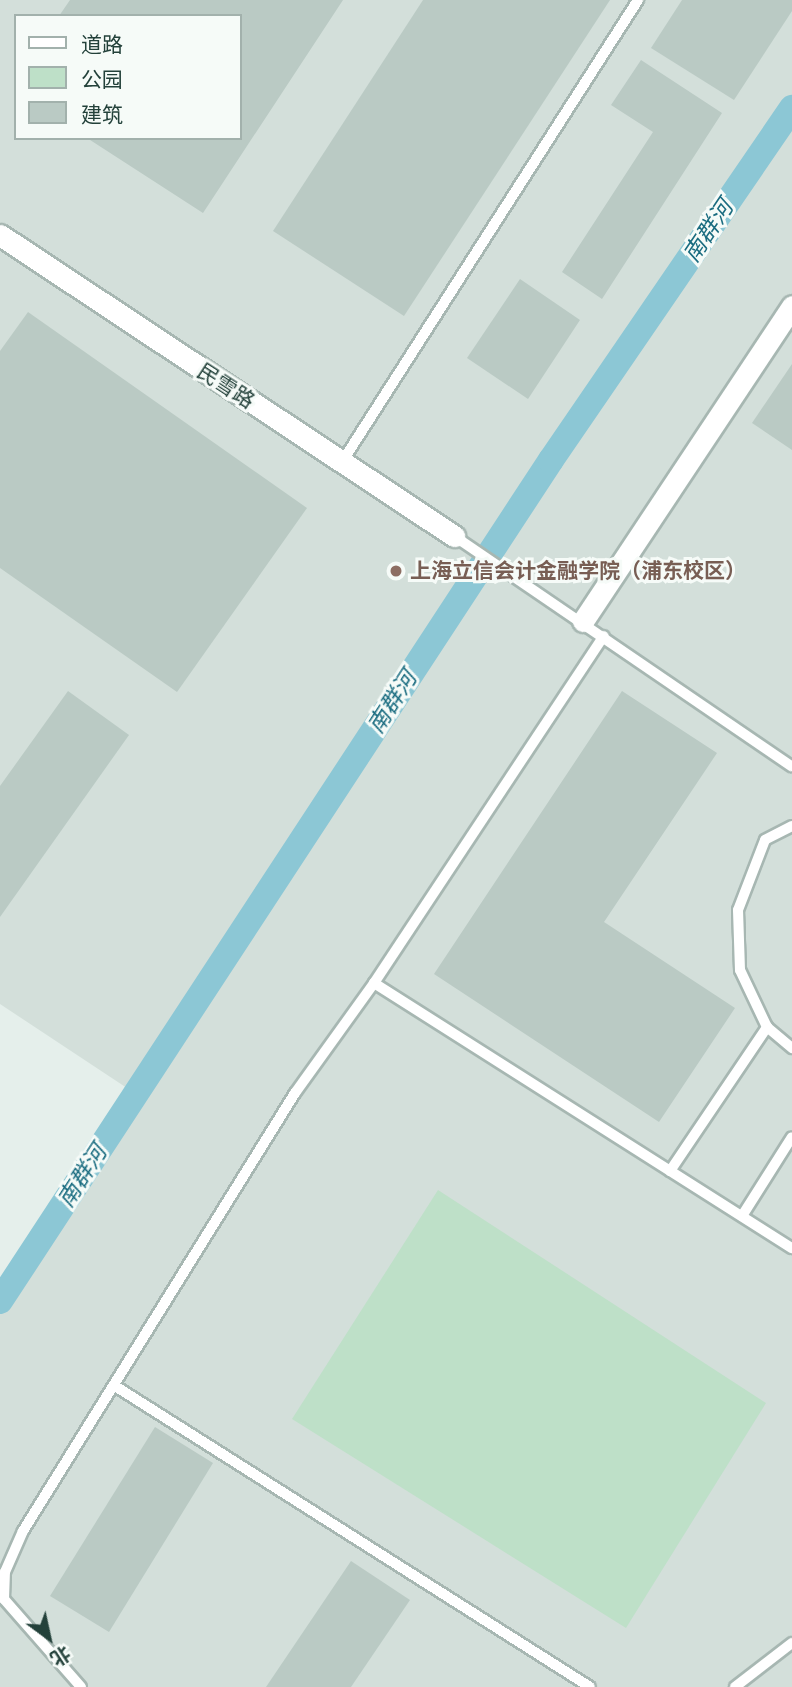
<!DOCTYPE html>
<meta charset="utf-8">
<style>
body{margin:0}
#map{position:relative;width:792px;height:1687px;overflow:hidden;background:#e5efeb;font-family:Inter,"Noto Sans SC",sans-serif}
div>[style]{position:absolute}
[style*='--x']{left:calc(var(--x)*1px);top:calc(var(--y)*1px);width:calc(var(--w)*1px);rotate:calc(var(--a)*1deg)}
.built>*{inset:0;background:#d3dfda}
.green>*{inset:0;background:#bee0c8}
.canal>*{height:26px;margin:-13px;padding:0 13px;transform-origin:13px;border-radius:13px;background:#8cc7d5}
.building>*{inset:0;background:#bacac4}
.roads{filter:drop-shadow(2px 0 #a7b7b2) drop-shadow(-2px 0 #a7b7b2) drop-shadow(0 2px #a7b7b2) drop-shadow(0 -2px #a7b7b2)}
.service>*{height:10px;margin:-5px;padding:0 5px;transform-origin:5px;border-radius:5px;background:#fff}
.minor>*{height:21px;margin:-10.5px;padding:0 10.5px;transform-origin:10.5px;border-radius:10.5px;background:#fff}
.dots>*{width:19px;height:19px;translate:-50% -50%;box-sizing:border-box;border:4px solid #f6fbf8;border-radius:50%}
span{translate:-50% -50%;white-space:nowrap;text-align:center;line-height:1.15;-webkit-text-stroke:6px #f6fbf8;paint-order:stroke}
.street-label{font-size:21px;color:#23413a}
.education-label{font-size:21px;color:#785e54;font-weight:700}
.left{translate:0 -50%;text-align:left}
.water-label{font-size:23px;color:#1a6c80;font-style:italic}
.legend{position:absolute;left:14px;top:14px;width:228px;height:126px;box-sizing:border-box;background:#f6fbf8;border:2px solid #a2b1ac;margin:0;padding:9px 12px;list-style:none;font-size:21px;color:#23413a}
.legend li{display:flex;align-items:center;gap:14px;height:35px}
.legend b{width:35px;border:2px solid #a2b1ac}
.north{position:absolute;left:14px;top:1603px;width:70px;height:70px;-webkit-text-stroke:5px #f6fbf8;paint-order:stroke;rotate:147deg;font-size:19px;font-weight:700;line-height:28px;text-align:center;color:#23413a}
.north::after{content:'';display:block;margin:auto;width:24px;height:32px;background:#23413a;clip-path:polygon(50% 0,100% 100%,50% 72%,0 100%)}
</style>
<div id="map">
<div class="built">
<div style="clip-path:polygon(evenodd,0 0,792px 0,792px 1687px,0 1687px,0 1301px,136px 1094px,0 1004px,0 0,16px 16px,240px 16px,240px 138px,16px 138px,16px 16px)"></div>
</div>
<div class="green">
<div style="clip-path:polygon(438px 1190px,766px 1403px,626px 1628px,292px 1419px)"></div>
</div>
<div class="canal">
<div style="--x:0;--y:1301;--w:1005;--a:-56.77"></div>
<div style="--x:551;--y:460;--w:427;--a:-55.6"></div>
</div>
<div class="building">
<div style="clip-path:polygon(70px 0,343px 0,203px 213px,87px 138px,240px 138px,240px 16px,59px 16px)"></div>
<div style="clip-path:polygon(423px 0,610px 0,404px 316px,273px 231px)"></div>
<div style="clip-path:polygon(682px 0,792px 0,792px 11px,734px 100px,651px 48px)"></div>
<div style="clip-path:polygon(641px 60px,722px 113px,602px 299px,562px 272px,653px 132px,611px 105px)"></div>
<div style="clip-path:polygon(520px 279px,580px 320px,528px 399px,467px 358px)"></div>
<div style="clip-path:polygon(28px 312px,307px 508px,177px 692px,0 568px,0 351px)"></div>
<div style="clip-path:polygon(792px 364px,792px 450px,752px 423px)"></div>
<div style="clip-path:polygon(68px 691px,129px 735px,0 917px,0 786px)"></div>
<div style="clip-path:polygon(622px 691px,717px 753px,604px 922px,735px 1008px,659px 1122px,434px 974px)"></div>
<div style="clip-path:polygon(155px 1427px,213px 1463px,109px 1632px,50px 1596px)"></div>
<div style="clip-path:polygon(351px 1561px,410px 1600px,351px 1687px,266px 1687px)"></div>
</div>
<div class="roads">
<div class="service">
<div style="--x:342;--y:462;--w:549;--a:-57.35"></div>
<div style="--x:454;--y:536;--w:409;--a:34.3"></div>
<div style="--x:792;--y:826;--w:30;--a:153"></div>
<div style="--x:765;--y:840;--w:75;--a:111.1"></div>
<div style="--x:738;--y:910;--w:60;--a:88.1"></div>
<div style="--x:740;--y:970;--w:63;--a:64.7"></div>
<div style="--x:767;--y:1027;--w:33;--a:40"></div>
<div style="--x:374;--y:983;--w:495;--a:32.4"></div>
<div style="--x:670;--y:1171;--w:174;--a:-56"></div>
<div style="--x:742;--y:1216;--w:93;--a:-57.7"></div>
<div style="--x:115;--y:1386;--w:562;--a:32.36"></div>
<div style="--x:81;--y:1687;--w:117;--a:-131.2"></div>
<div style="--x:4;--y:1599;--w:27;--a:-88"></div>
<div style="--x:5;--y:1572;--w:45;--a:-66.3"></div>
<div style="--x:23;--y:1531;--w:516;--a:-58.16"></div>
<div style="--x:295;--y:1093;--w:135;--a:-54.3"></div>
<div style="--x:374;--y:983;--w:416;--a:-56.5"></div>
<div style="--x:735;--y:1687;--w:72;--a:-37.7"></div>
</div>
<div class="minor">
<div style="--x:0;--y:235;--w:545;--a:33.54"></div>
<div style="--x:583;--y:621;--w:378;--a:-56.4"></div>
</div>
</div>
<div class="dots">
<div style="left:396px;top:571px;background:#8d6e63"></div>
</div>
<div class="street-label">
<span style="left:226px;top:386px;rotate:33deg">民雪路</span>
</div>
<div class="education-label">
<span class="left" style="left:410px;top:571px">上海立信会计金融学院（浦东校区）</span>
</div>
<div class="water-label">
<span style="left:708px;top:231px;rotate:-56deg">南群河</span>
<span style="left:392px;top:702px;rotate:-57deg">南群河</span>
<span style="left:82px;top:1176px;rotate:-57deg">南群河</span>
</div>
<ul class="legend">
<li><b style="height:9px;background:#fff"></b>道路</li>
<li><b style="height:19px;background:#bee0c8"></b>公园</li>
<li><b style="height:19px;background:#bacac4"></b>建筑</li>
</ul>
<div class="north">北</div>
</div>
